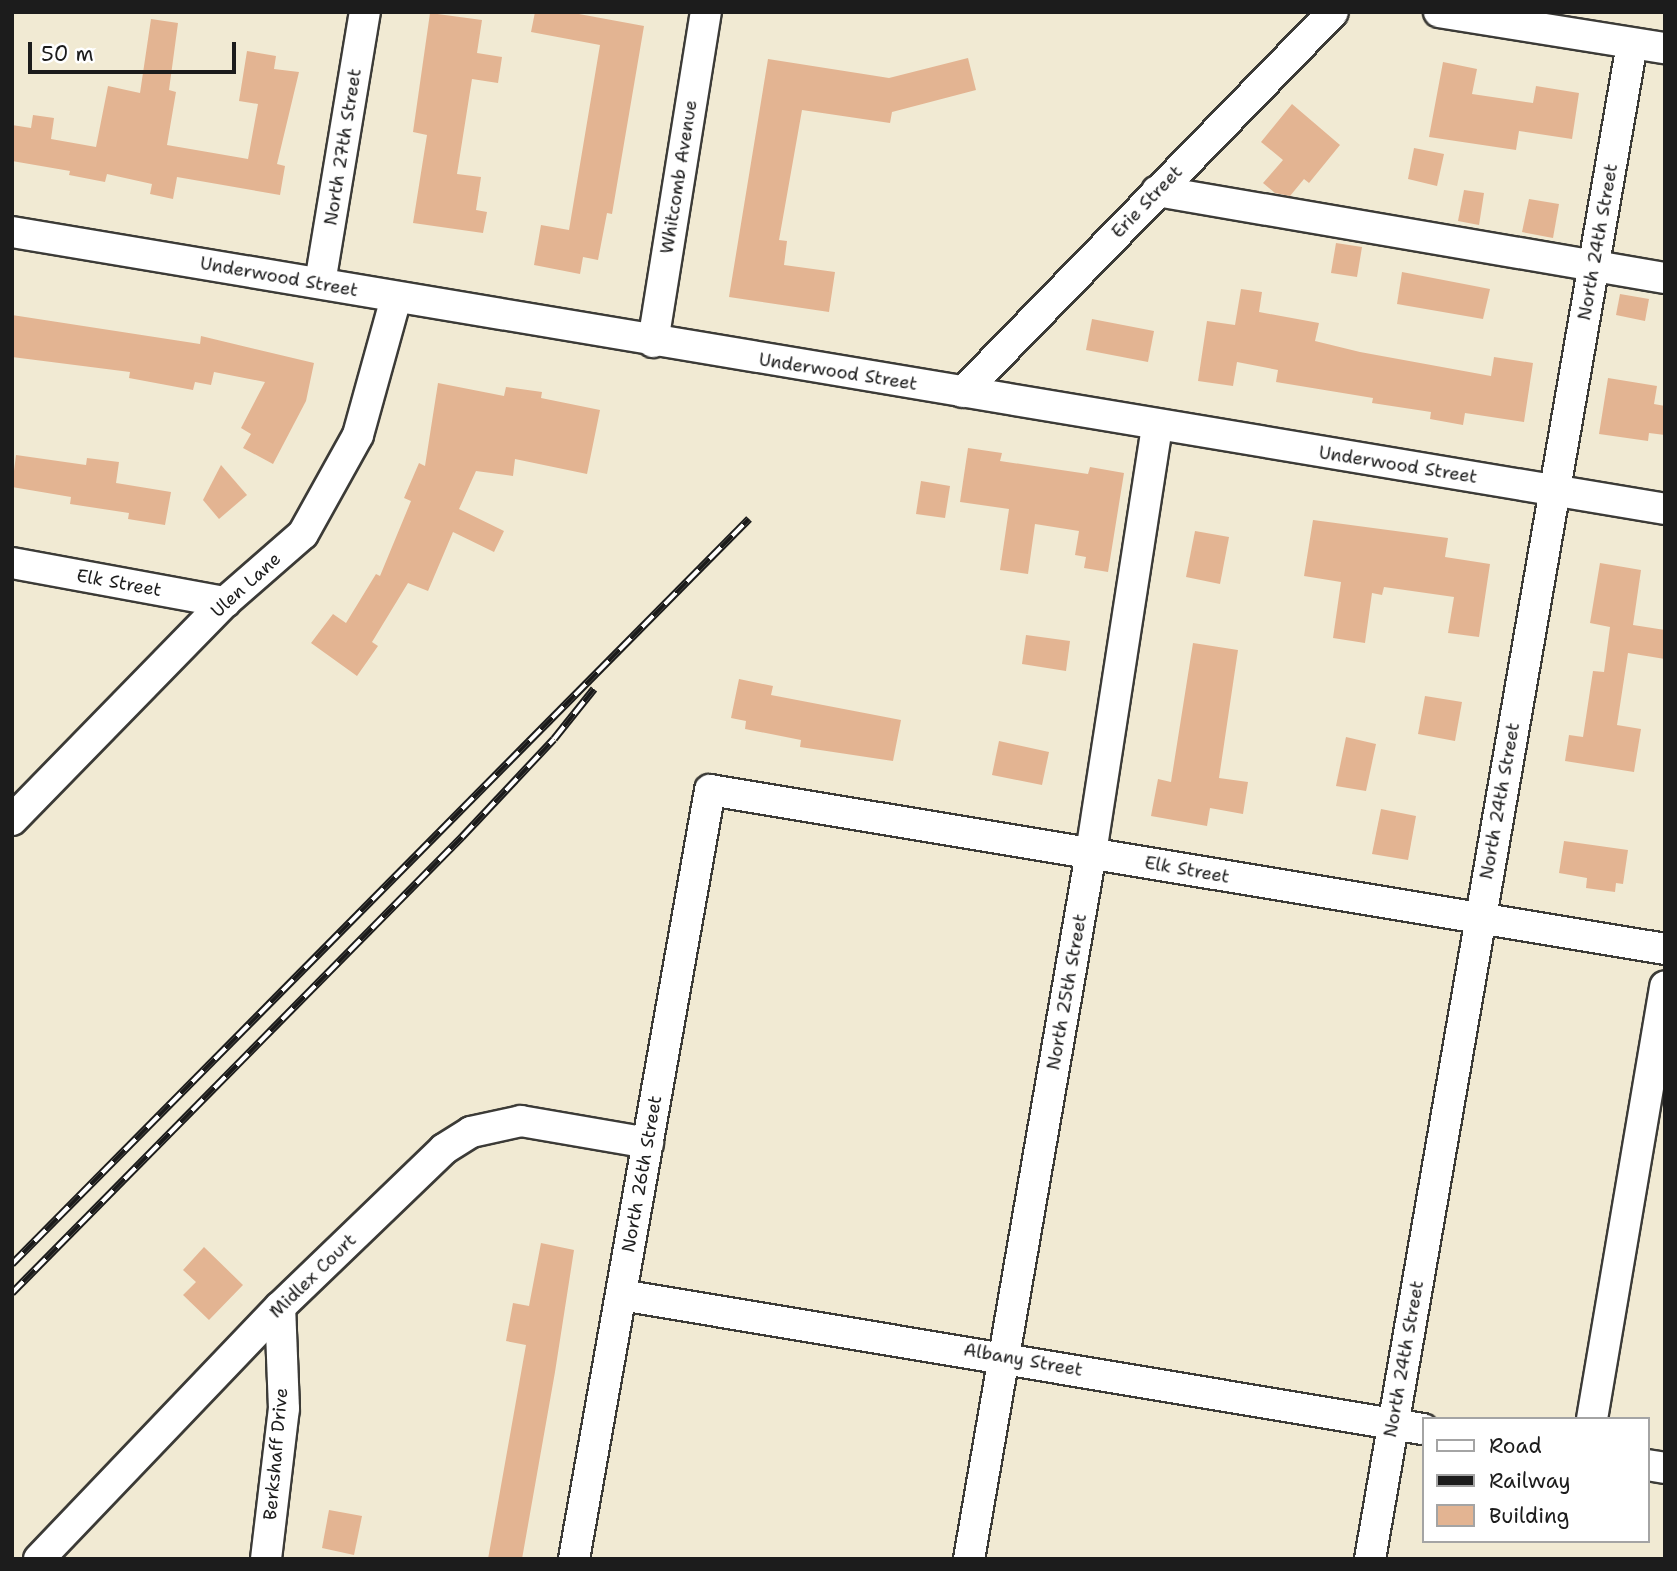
<!DOCTYPE html>
<style>
body{margin:0}
#map{position:relative;width:1677px;height:1571px;overflow:hidden;background:#f1ead3;font-family:"Shantell Sans",sans-serif}
div>[style]{position:absolute}
[style*='--x']{left:calc(var(--x)*1px);top:calc(var(--y)*1px);width:calc(var(--w)*1px);rotate:calc(var(--a)*1deg)}
.building>*{inset:0;background:#e3b492}
.roads{filter:drop-shadow(2px 0 #3c3b37) drop-shadow(-2px 0 #3c3b37) drop-shadow(0 2px #3c3b37) drop-shadow(0 -2px #3c3b37)}
.minor>*{height:30px;margin:-15px;padding:0 15px;transform-origin:15px;border-radius:15px;background:#fff}
.rail>*{height:8px;margin-top:-4px;transform-origin:0;background:repeating-linear-gradient(90deg,#fff 0 16px,#1c1c1c 0 32px);box-sizing:border-box;border-block:2px solid #1c1c1c}
span{translate:-50% -50%;white-space:nowrap;text-align:center;line-height:1.15;-webkit-text-stroke:6px #fff;paint-order:stroke}
.street-label{font-size:18px;color:#1c1c1c}
.frame{position:absolute;inset:0;border:14px solid #1c1c1c;pointer-events:none}
.legend{position:absolute;left:1422px;top:1417px;width:228px;height:126px;box-sizing:border-box;background:#fff;border:2px solid #a4a4a4;margin:0;padding:9px 12px;list-style:none;font-size:21px;color:#1c1c1c}
.legend li{display:flex;align-items:center;gap:14px;height:35px}
.legend b{width:35px;border:2px solid #a4a4a4}
.scale{position:absolute;left:28px;top:42px;width:208px;height:32px;box-sizing:border-box;border:4px solid #1c1c1c;border-top:0;padding-left:9px;font-size:21px;line-height:24px;white-space:nowrap;color:#1c1c1c;-webkit-text-stroke:5px #fff;paint-order:stroke}
</style>
<div id="map">
<div class="building">
<div style="clip-path:polygon(535px 12px,568px 12px,644px 26px,612px 214px,607px 213px,598px 260px,583px 257px,580px 274px,534px 265px,541px 225px,569px 230px,600px 45px,531px 32px)"></div>
<div style="clip-path:polygon(430px 13px,482px 20px,477px 53px,502px 57px,498px 83px,472px 79px,457px 174px,481px 177px,476px 210px,487px 212px,483px 233px,413px 223px,427px 135px,413px 132px)"></div>
<div style="clip-path:polygon(151px 19px,178px 23px,169px 90px,176px 92px,167px 145px,248px 159px,258px 104px,239px 101px,247px 51px,276px 56px,274px 69px,299px 72px,277px 164px,285px 166px,280px 195px,177px 177px,173px 199px,150px 194px,152px 184px,107px 174px,105px 182px,69px 175px,70px 171px,12px 161px,12px 125px,31px 128px,33px 115px,54px 118px,51px 139px,96px 147px,108px 86px,140px 93px)"></div>
<div style="clip-path:polygon(968px 58px,976px 90px,892px 112px,890px 123px,802px 110px,779px 240px,787px 241px,784px 265px,835px 272px,829px 312px,729px 297px,768px 59px,889px 78px)"></div>
<div style="clip-path:polygon(1443px 62px,1477px 69px,1472px 94px,1533px 103px,1536px 86px,1579px 93px,1572px 139px,1519px 131px,1516px 150px,1429px 137px)"></div>
<div style="clip-path:polygon(1292px 104px,1340px 145px,1309px 183px,1304px 179px,1290px 196px,1275px 193px,1263px 183px,1283px 160px,1261px 142px)"></div>
<div style="clip-path:polygon(1414px 148px,1444px 154px,1437px 186px,1408px 179px)"></div>
<div style="clip-path:polygon(1464px 190px,1484px 193px,1479px 225px,1458px 221px)"></div>
<div style="clip-path:polygon(1529px 199px,1559px 204px,1553px 238px,1522px 232px)"></div>
<div style="clip-path:polygon(1336px 243px,1362px 247px,1357px 277px,1331px 273px)"></div>
<div style="clip-path:polygon(1402px 272px,1490px 289px,1483px 319px,1397px 304px)"></div>
<div style="clip-path:polygon(1241px 289px,1262px 292px,1259px 312px,1319px 323px,1315px 341px,1360px 352px,1491px 376px,1494px 357px,1533px 363px,1524px 422px,1465px 413px,1463px 425px,1430px 419px,1431px 412px,1372px 403px,1373px 398px,1276px 382px,1278px 370px,1237px 362px,1233px 386px,1198px 381px,1207px 321px,1235px 325px)"></div>
<div style="clip-path:polygon(1620px 294px,1649px 299px,1645px 321px,1616px 315px)"></div>
<div style="clip-path:polygon(12px 315px,200px 344px,201px 336px,314px 363px,306px 401px,273px 464px,243px 448px,251px 434px,241px 428px,265px 382px,214px 372px,211px 385px,195px 382px,193px 390px,129px 378px,130px 372px,12px 357px)"></div>
<div style="clip-path:polygon(1092px 319px,1154px 331px,1148px 362px,1086px 350px)"></div>
<div style="clip-path:polygon(1608px 378px,1657px 386px,1654px 404px,1665px 406px,1665px 435px,1649px 433px,1648px 441px,1599px 434px)"></div>
<div style="clip-path:polygon(438px 383px,504px 396px,506px 387px,542px 392px,541px 398px,600px 410px,587px 474px,515px 459px,513px 476px,476px 471px,459px 509px,504px 531px,494px 552px,453px 532px,428px 591px,408px 583px,372px 642px,378px 646px,357px 676px,311px 643px,333px 614px,346px 623px,376px 574px,380px 576px,411px 501px,404px 498px,419px 463px,425px 466px)"></div>
<div style="clip-path:polygon(968px 448px,1002px 453px,1000px 461px,1088px 474px,1090px 467px,1124px 473px,1108px 572px,1084px 568px,1086px 557px,1075px 555px,1079px 531px,1035px 524px,1028px 574px,1000px 570px,1009px 509px,960px 502px)"></div>
<div style="clip-path:polygon(16px 455px,86px 465px,87px 458px,119px 462px,116px 483px,171px 492px,165px 525px,128px 519px,129px 513px,70px 504px,71px 497px,12px 487px)"></div>
<div style="clip-path:polygon(221px 465px,247px 495px,219px 519px,203px 500px)"></div>
<div style="clip-path:polygon(921px 481px,950px 486px,945px 518px,916px 514px)"></div>
<div style="clip-path:polygon(1313px 520px,1448px 538px,1445px 557px,1490px 564px,1479px 637px,1448px 633px,1454px 597px,1384px 587px,1382px 595px,1372px 593px,1365px 643px,1333px 638px,1341px 582px,1304px 576px)"></div>
<div style="clip-path:polygon(1195px 531px,1229px 537px,1220px 584px,1186px 577px)"></div>
<div style="clip-path:polygon(1600px 563px,1641px 570px,1633px 625px,1665px 630px,1665px 659px,1628px 653px,1617px 725px,1641px 729px,1634px 772px,1565px 761px,1569px 735px,1583px 737px,1593px 671px,1604px 672px,1610px 627px,1590px 623px)"></div>
<div style="clip-path:polygon(1026px 635px,1070px 641px,1066px 671px,1022px 664px)"></div>
<div style="clip-path:polygon(1193px 643px,1238px 650px,1219px 778px,1248px 782px,1243px 814px,1210px 808px,1207px 826px,1151px 816px,1158px 779px,1171px 782px)"></div>
<div style="clip-path:polygon(739px 679px,773px 686px,771px 695px,901px 720px,893px 761px,800px 747px,801px 740px,745px 729px,746px 721px,731px 718px)"></div>
<div style="clip-path:polygon(1425px 696px,1462px 702px,1455px 741px,1418px 734px)"></div>
<div style="clip-path:polygon(1346px 737px,1376px 744px,1366px 791px,1336px 786px)"></div>
<div style="clip-path:polygon(999px 741px,1049px 752px,1042px 785px,992px 775px)"></div>
<div style="clip-path:polygon(1381px 809px,1416px 816px,1408px 860px,1372px 854px)"></div>
<div style="clip-path:polygon(1564px 841px,1628px 850px,1623px 884px,1616px 883px,1615px 892px,1586px 888px,1587px 878px,1559px 873px)"></div>
<div style="clip-path:polygon(541px 1243px,574px 1250px,555px 1372px,522px 1559px,488px 1559px,526px 1345px,506px 1341px,513px 1303px,529px 1306px)"></div>
<div style="clip-path:polygon(204px 1247px,243px 1285px,209px 1320px,183px 1295px,196px 1282px,183px 1270px)"></div>
<div style="clip-path:polygon(329px 1510px,362px 1516px,354px 1555px,322px 1548px)"></div>
</div>
<div class="roads">
<div class="minor">
<div style="--x:1439;--y:12;--w:229;--a:9.1"></div>
<div style="--x:1157;--y:191;--w:515;--a:9.72"></div>
<div style="--x:12;--y:232;--w:1676;--a:9.51"></div>
<div style="--x:320;--y:283;--w:275;--a:-80.6"></div>
<div style="--x:653;--y:342;--w:334;--a:-80.9"></div>
<div style="--x:963;--y:392;--w:530;--a:-45.76"></div>
<div style="--x:12;--y:563;--w:217;--a:10.4"></div>
<div style="--x:12;--y:820;--w:305;--a:-45.7"></div>
<div style="--x:225;--y:602;--w:103;--a:-41.1"></div>
<div style="--x:303;--y:534;--w:113;--a:-60.9"></div>
<div style="--x:358;--y:435;--w:142;--a:-74.5"></div>
<div style="--x:621;--y:1295;--w:813;--a:9.49"></div>
<div style="--x:1592;--y:1419;--w:439;--a:-80.4"></div>
<div style="--x:1647;--y:1465;--w:18;--a:9"></div>
<div style="--x:39;--y:1559;--w:349;--a:-46.3"></div>
<div style="--x:280;--y:1307;--w:228;--a:-43.9"></div>
<div style="--x:444;--y:1149;--w:32;--a:-32"></div>
<div style="--x:471;--y:1132;--w:51;--a:-12.4"></div>
<div style="--x:521;--y:1121;--w:129;--a:9.8"></div>
<div style="--x:266;--y:1559;--w:151;--a:-83.2"></div>
<div style="--x:284;--y:1409;--w:102;--a:-92.2"></div>
<div style="--x:574;--y:1559;--w:781;--a:-79.97"></div>
<div style="--x:710;--y:790;--w:968;--a:9.45"></div>
<div style="--x:969;--y:1559;--w:716;--a:-80.2"></div>
<div style="--x:1091;--y:853;--w:433;--a:-81.2"></div>
<div style="--x:1370;--y:1559;--w:1538;--a:-80.19"></div>
</div>
</div>
<div class="rail">
<div style="--x:12;--y:1264;--w:1048;--a:-45.31"></div>
<div style="--x:12;--y:1293;--w:641;--a:-45.38"></div>
<div style="--x:462;--y:837;--w:134;--a:-46.8"></div>
<div style="--x:554;--y:739;--w:64;--a:-51.3"></div>
</div>
<div class="street-label">
<span style="left:343px;top:147px;rotate:-81deg">North 27th Street</span>
<span style="left:679px;top:177px;rotate:-81deg">Whitcomb Avenue</span>
<span style="left:1147px;top:202px;rotate:-46deg">Erie Street</span>
<span style="left:1598px;top:242px;rotate:-80deg">North 24th Street</span>
<span style="left:279px;top:277px;rotate:10deg">Underwood Street</span>
<span style="left:838px;top:372px;rotate:9deg">Underwood Street</span>
<span style="left:1398px;top:465px;rotate:9deg">Underwood Street</span>
<span style="left:119px;top:583px;rotate:10deg">Elk Street</span>
<span style="left:246px;top:585px;rotate:-42deg">Ulen Lane</span>
<span style="left:1500px;top:801px;rotate:-80deg">North 24th Street</span>
<span style="left:1187px;top:870px;rotate:10deg">Elk Street</span>
<span style="left:1067px;top:992px;rotate:-80deg">North 25th Street</span>
<span style="left:642px;top:1174px;rotate:-80deg">North 26th Street</span>
<span style="left:313px;top:1276px;rotate:-44deg">Midlex Court</span>
<span style="left:1404px;top:1359px;rotate:-80deg">North 24th Street</span>
<span style="left:1023px;top:1360px;rotate:10deg">Albany Street</span>
<span style="left:276px;top:1454px;rotate:-85deg">Berkshaff Drive</span>
</div>
<div class="frame"></div>
<ul class="legend">
<li><b style="height:9px;background:#fff"></b>Road</li>
<li><b style="height:9px;background:#1c1c1c"></b>Railway</li>
<li><b style="height:19px;background:#e3b492"></b>Building</li>
</ul>
<div class="scale">50 m</div>
</div>
